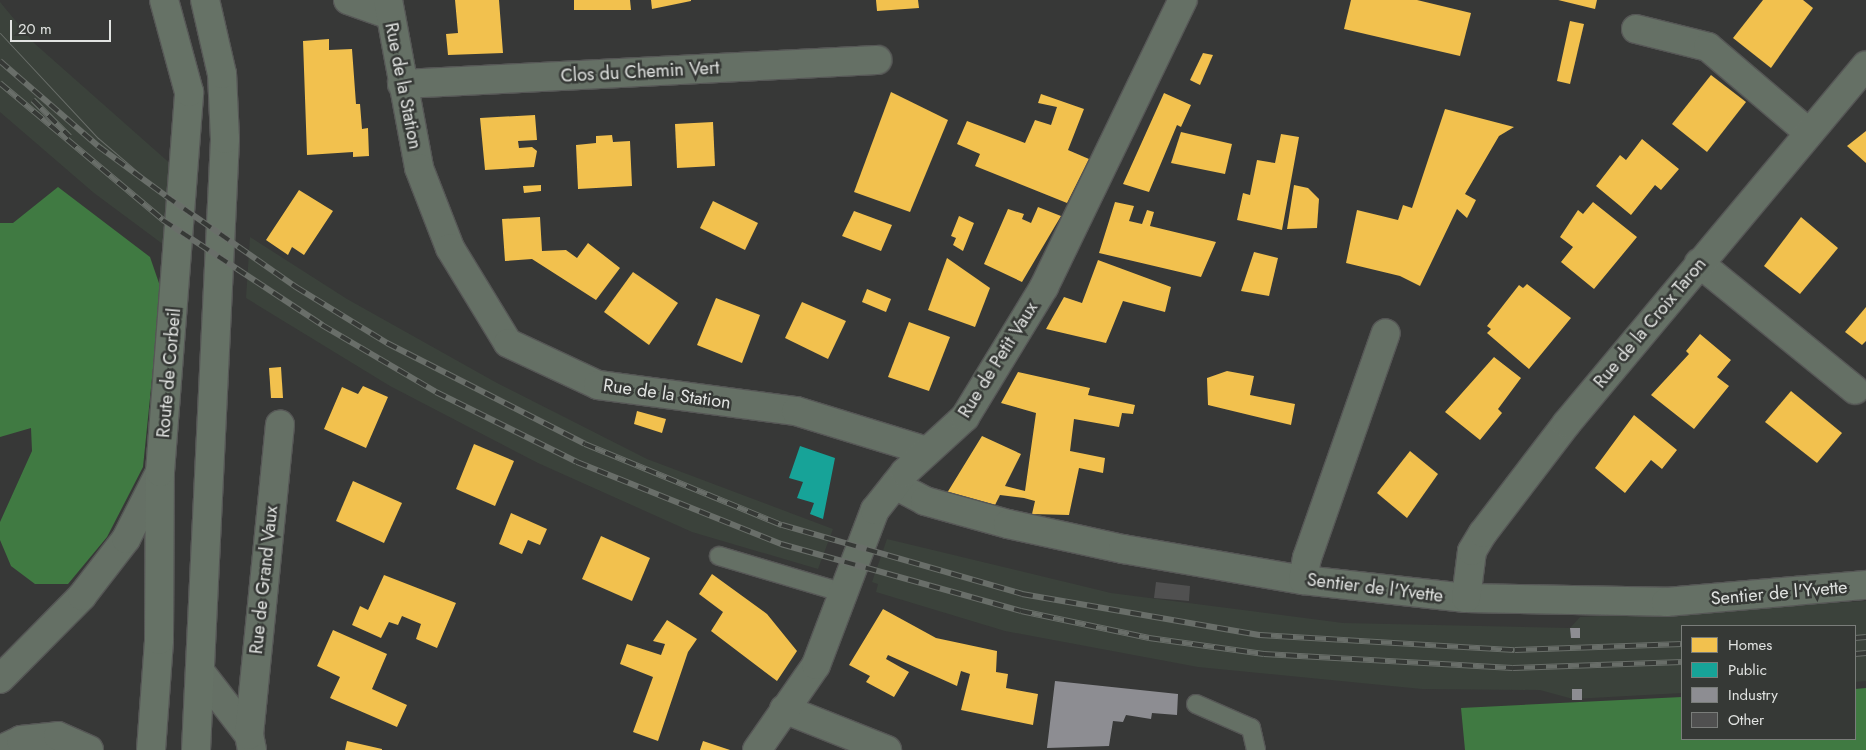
<!DOCTYPE html>
<style>
body{margin:0}
#map{position:relative;width:1866px;height:750px;overflow:hidden;background:#373837;font-family:Jost,sans-serif}
div>[style]{position:absolute}
[style*='--x']{left:calc(var(--x)*1px);top:calc(var(--y)*1px);width:calc(var(--w)*1px);rotate:calc(var(--a)*1deg)}
.built>*{inset:0;background:#3b423b}
.forest>*{inset:0;background:#407a42}
.homes>*{inset:0;background:#f2c14e}
.public>*{inset:0;background:#17a398}
.industry>*{inset:0;background:#8d8d92}
.building>*{inset:0;background:#505050}
.roads{filter:drop-shadow(1px 0 #565756) drop-shadow(-1px 0 #565756) drop-shadow(0 1px #565756) drop-shadow(0 -1px #565756)}
.service>*{height:18px;margin:-9px;padding:0 9px;transform-origin:9px;border-radius:9px;background:#657065}
.minor>*{height:28px;margin:-14px;padding:0 14px;transform-origin:14px;border-radius:14px;background:#657065}
.secondary>*{height:28px;margin:-14px;padding:0 14px;transform-origin:14px;border-radius:14px;background:#667266}
.tram>*{height:1px;margin:-0.5px;padding:0 0.5px;transform-origin:0.5px;border-radius:0.5px;background:#696e69}
.rail>*{height:5.5px;margin-top:-2.75px;transform-origin:0;background:repeating-linear-gradient(90deg,#363936 0 11px,#696e69 0 22px);box-sizing:border-box;border-block:1px solid #696e69}
span{translate:-50% -50%;white-space:nowrap;text-align:center;line-height:1.15;-webkit-text-stroke:5px #363936;paint-order:stroke}
.street-label{font-size:18px;color:#e1e3e1}
.legend{position:absolute;left:1681px;top:625px;width:175px;height:115px;box-sizing:border-box;background:#363936;border:1px solid #7a7d7a;margin:0;padding:6px 9px;list-style:none;font-size:15px;color:#e1e3e1}
.legend li{display:flex;align-items:center;gap:10px;height:25px}
.legend b{width:25px;border:1px solid #7a7d7a}
.scale{position:absolute;left:10px;top:20px;width:101px;height:22px;box-sizing:border-box;border:2px solid #e1e3e1;border-top:0;padding-left:6px;font-size:15px;line-height:18px;white-space:nowrap;color:#e1e3e1;-webkit-text-stroke:4px #363936;paint-order:stroke}
</style>
<div id="map">
<div class="built">
<div style="clip-path:polygon(0 2px,34px 43px,173px 166px,164px 245px,94px 193px,0 112px)"></div>
<div style="clip-path:polygon(250px 237px,347px 299px,497px 383px,647px 459px,833px 529px,818px 569px,692px 532px,538px 463px,390px 386px,246px 298px)"></div>
<div style="clip-path:polygon(887px 539px,1111px 593px,1343px 623px,1570px 628px,1580px 617px,1866px 601px,1866px 681px,1855px 682px,1855px 626px,1682px 626px,1682px 693px,1573px 699px,1540px 690px,1422px 689px,1198px 667px,1005px 631px,876px 592px,878px 584px,872px 582px)"></div>
</div>
<div class="forest">
<div style="clip-path:polygon(58px 187px,150px 257px,161px 289px,143px 467px,107px 537px,68px 584px,35px 584px,11px 566px,0 540px,0 522px,32px 451px,31px 428px,0 437px,0 223px,13px 223px)"></div>
<div style="clip-path:polygon(1866px 688px,1866px 750px,1465px 750px,1461px 708px,1682px 697px,1682px 739px,1855px 739px,1855px 689px)"></div>
</div>
<div class="homes">
<div style="clip-path:polygon(455px 0,499px 0,503px 53px,448px 55px,446px 34px,458px 33px)"></div>
<div style="clip-path:polygon(574px 0,630px 0,631px 10px,574px 10px)"></div>
<div style="clip-path:polygon(651px 0,691px 0,691px 1px,652px 9px)"></div>
<div style="clip-path:polygon(876px 0,918px 0,919px 8px,877px 11px)"></div>
<div style="clip-path:polygon(1351px 0,1417px 0,1471px 13px,1460px 56px,1344px 29px)"></div>
<div style="clip-path:polygon(1558px 0,1597px 0,1595px 9px)"></div>
<div style="clip-path:polygon(1763px 0,1803px 0,1813px 8px,1771px 68px,1733px 38px)"></div>
<div style="clip-path:polygon(1570px 21px,1584px 24px,1570px 84px,1557px 81px)"></div>
<div style="clip-path:polygon(329px 39px,329px 50px,352px 49px,356px 104px,360px 104px,362px 129px,368px 128px,369px 156px,353px 157px,353px 152px,307px 155px,303px 41px)"></div>
<div style="clip-path:polygon(1203px 53px,1213px 55px,1200px 85px,1190px 80px)"></div>
<div style="clip-path:polygon(1711px 75px,1746px 102px,1707px 152px,1672px 124px)"></div>
<div style="clip-path:polygon(891px 92px,948px 120px,910px 212px,854px 192px)"></div>
<div style="clip-path:polygon(1164px 93px,1191px 105px,1181px 127px,1177px 125px,1149px 192px,1123px 184px)"></div>
<div style="clip-path:polygon(1041px 94px,1084px 109px,1068px 150px,1089px 159px,1067px 203px,975px 166px,980px 154px,957px 144px,967px 121px,1025px 143px,1035px 120px,1051px 125px,1057px 107px,1038px 103px)"></div>
<div style="clip-path:polygon(1445px 109px,1514px 127px,1499px 136px,1465px 194px,1476px 200px,1467px 218px,1457px 209px,1420px 286px,1400px 276px,1346px 263px,1357px 210px,1398px 220px,1403px 205px,1412px 208px)"></div>
<div style="clip-path:polygon(535px 115px,537px 140px,518px 141px,519px 148px,532px 147px,537px 151px,534px 167px,485px 170px,480px 118px)"></div>
<div style="clip-path:polygon(713px 122px,715px 166px,677px 168px,675px 124px)"></div>
<div style="clip-path:polygon(1866px 131px,1866px 163px,1847px 146px)"></div>
<div style="clip-path:polygon(1181px 132px,1232px 144px,1225px 174px,1171px 163px)"></div>
<div style="clip-path:polygon(1281px 134px,1299px 137px,1282px 230px,1237px 220px,1243px 193px,1250px 195px,1257px 160px,1275px 163px)"></div>
<div style="clip-path:polygon(612px 135px,613px 142px,630px 141px,632px 186px,578px 189px,576px 145px,596px 143px,596px 136px)"></div>
<div style="clip-path:polygon(1642px 139px,1679px 169px,1661px 190px,1655px 185px,1631px 215px,1596px 186px,1620px 155px,1626px 160px)"></div>
<div style="clip-path:polygon(541px 185px,541px 191px,524px 193px,523px 186px)"></div>
<div style="clip-path:polygon(1294px 185px,1308px 188px,1319px 199px,1317px 228px,1287px 229px)"></div>
<div style="clip-path:polygon(299px 190px,333px 211px,304px 255px,292px 247px,288px 255px,266px 240px)"></div>
<div style="clip-path:polygon(713px 201px,758px 223px,745px 250px,700px 228px)"></div>
<div style="clip-path:polygon(1115px 202px,1134px 206px,1129px 221px,1142px 224px,1147px 210px,1154px 212px,1150px 226px,1216px 242px,1201px 277px,1099px 253px)"></div>
<div style="clip-path:polygon(1593px 202px,1637px 237px,1594px 289px,1561px 262px,1573px 247px,1560px 237px,1578px 210px,1583px 214px)"></div>
<div style="clip-path:polygon(1038px 207px,1061px 216px,1022px 282px,984px 264px,1008px 209px,1024px 214px,1022px 219px,1031px 223px)"></div>
<div style="clip-path:polygon(854px 211px,892px 225px,881px 251px,842px 236px)"></div>
<div style="clip-path:polygon(959px 216px,974px 223px,963px 251px,953px 245px,956px 238px,951px 236px)"></div>
<div style="clip-path:polygon(540px 217px,542px 251px,566px 250px,577px 258px,588px 243px,620px 268px,596px 300px,532px 259px,505px 261px,502px 219px)"></div>
<div style="clip-path:polygon(1801px 217px,1838px 248px,1800px 294px,1764px 266px)"></div>
<div style="clip-path:polygon(1254px 252px,1278px 258px,1269px 296px,1241px 291px)"></div>
<div style="clip-path:polygon(947px 258px,990px 288px,975px 327px,928px 310px)"></div>
<div style="clip-path:polygon(1098px 260px,1171px 287px,1165px 312px,1123px 301px,1106px 343px,1046px 329px,1064px 297px,1082px 303px)"></div>
<div style="clip-path:polygon(633px 272px,678px 303px,649px 345px,604px 312px)"></div>
<div style="clip-path:polygon(1527px 284px,1571px 318px,1529px 369px,1487px 333px,1491px 329px,1487px 326px,1519px 285px,1523px 288px)"></div>
<div style="clip-path:polygon(867px 289px,891px 299px,886px 312px,862px 302px)"></div>
<div style="clip-path:polygon(716px 298px,760px 315px,742px 363px,697px 345px)"></div>
<div style="clip-path:polygon(802px 302px,846px 321px,828px 359px,785px 338px)"></div>
<div style="clip-path:polygon(1866px 307px,1866px 341px,1862px 345px,1845px 332px)"></div>
<div style="clip-path:polygon(909px 322px,950px 337px,929px 391px,888px 377px)"></div>
<div style="clip-path:polygon(1700px 334px,1731px 360px,1717px 377px,1729px 386px,1694px 429px,1651px 395px,1689px 354px,1686px 351px)"></div>
<div style="clip-path:polygon(1494px 357px,1521px 378px,1498px 409px,1502px 413px,1480px 440px,1445px 412px)"></div>
<div style="clip-path:polygon(281px 367px,283px 398px,271px 398px,269px 368px)"></div>
<div style="clip-path:polygon(1227px 371px,1254px 376px,1250px 395px,1295px 404px,1291px 425px,1208px 405px,1207px 378px)"></div>
<div style="clip-path:polygon(1018px 372px,1090px 388px,1088px 395px,1135px 405px,1133px 414px,1122px 413px,1119px 427px,1074px 419px,1070px 451px,1105px 458px,1103px 473px,1079px 468px,1069px 515px,1032px 514px,1035px 501px,1024px 498px,1000px 495px,995px 505px,947px 493px,982px 436px,1021px 454px,1005px 486px,1025px 491px,1036px 413px,1001px 403px)"></div>
<div style="clip-path:polygon(363px 386px,388px 397px,366px 448px,324px 429px,342px 387px,358px 394px)"></div>
<div style="clip-path:polygon(1791px 391px,1842px 433px,1817px 463px,1765px 422px)"></div>
<div style="clip-path:polygon(637px 411px,666px 419px,662px 433px,634px 424px)"></div>
<div style="clip-path:polygon(1634px 415px,1677px 450px,1662px 469px,1651px 460px,1625px 493px,1595px 468px)"></div>
<div style="clip-path:polygon(474px 444px,514px 461px,495px 506px,456px 489px)"></div>
<div style="clip-path:polygon(1410px 451px,1438px 474px,1407px 518px,1377px 493px)"></div>
<div style="clip-path:polygon(353px 481px,402px 503px,384px 543px,336px 521px)"></div>
<div style="clip-path:polygon(511px 513px,547px 529px,540px 545px,528px 540px,522px 554px,499px 544px)"></div>
<div style="clip-path:polygon(601px 536px,650px 558px,632px 601px,582px 579px)"></div>
<div style="clip-path:polygon(712px 574px,767px 614px,797px 651px,777px 681px,711px 631px,723px 612px,699px 594px)"></div>
<div style="clip-path:polygon(384px 575px,456px 603px,437px 648px,416px 639px,421px 624px,402px 616px,398px 625px,389px 622px,381px 638px,352px 625px,360px 606px,368px 610px)"></div>
<div style="clip-path:polygon(883px 609px,936px 638px,997px 651px,996px 672px,1008px 674px,1006px 688px,1038px 694px,1033px 725px,961px 710px,970px 674px,961px 671px,957px 686px,888px 655px,886px 659px,909px 672px,894px 697px,866px 682px,870px 676px,849px 665px)"></div>
<div style="clip-path:polygon(667px 620px,697px 639px,688px 652px,658px 741px,633px 732px,653px 677px,620px 664px,627px 644px,661px 655px,665px 644px,653px 641px)"></div>
<div style="clip-path:polygon(333px 630px,387px 654px,372px 689px,407px 705px,397px 727px,330px 698px,340px 677px,317px 666px)"></div>
<div style="clip-path:polygon(347px 741px,382px 749px,382px 750px,345px 750px)"></div>
<div style="clip-path:polygon(703px 741px,730px 750px,700px 750px)"></div>
</div>
<div class="public">
<div style="clip-path:polygon(800px 446px,835px 458px,823px 519px,810px 514px,814px 503px,797px 498px,803px 482px,789px 478px)"></div>
</div>
<div class="industry">
<div style="clip-path:polygon(1570px 628px,1580px 628px,1580px 638px,1571px 638px)"></div>
<div style="clip-path:polygon(1055px 681px,1178px 694px,1177px 715px,1152px 713px,1151px 719px,1126px 715px,1123px 722px,1113px 721px,1109px 746px,1047px 748px)"></div>
<div style="clip-path:polygon(1572px 689px,1582px 689px,1582px 700px,1572px 700px)"></div>
</div>
<div class="building">
<div style="clip-path:polygon(1156px 582px,1190px 586px,1189px 601px,1154px 598px)"></div>
</div>
<div class="roads">
<div class="service">
<div style="--x:719;--y:556;--w:130;--a:16.5"></div>
<div style="--x:1196;--y:704;--w:60;--a:23.6"></div>
<div style="--x:1251;--y:728;--w:23;--a:77"></div>
</div>
<div class="minor">
<div style="--x:348;--y:0;--w:45;--a:19.7"></div>
<div style="--x:388;--y:0;--w:171;--a:79.5"></div>
<div style="--x:419;--y:168;--w:86;--a:68.8"></div>
<div style="--x:450;--y:248;--w:111;--a:58.6"></div>
<div style="--x:508;--y:343;--w:99;--a:25"></div>
<div style="--x:598;--y:385;--w:200;--a:7.5"></div>
<div style="--x:796;--y:411;--w:137;--a:17"></div>
<div style="--x:1636;--y:29;--w:74;--a:14"></div>
<div style="--x:1708;--y:47;--w:131;--a:40.4"></div>
<div style="--x:402;--y:84;--w:476;--a:-2.9"></div>
<div style="--x:1699;--y:263;--w:201;--a:39.1"></div>
<div style="--x:895;--y:485;--w:34;--a:28"></div>
<div style="--x:925;--y:501;--w:86;--a:15.5"></div>
<div style="--x:1008;--y:524;--w:118;--a:12.3"></div>
<div style="--x:1123;--y:549;--w:183;--a:9.8"></div>
<div style="--x:1303;--y:580;--w:164;--a:6.3"></div>
<div style="--x:1466;--y:598;--w:200;--a:1.1"></div>
<div style="--x:1666;--y:602;--w:201;--a:-4.9"></div>
<div style="--x:1303;--y:580;--w:22;--a:-80"></div>
<div style="--x:1307;--y:558;--w:238;--a:-70.7"></div>
<div style="--x:1466;--y:598;--w:47;--a:-82.7"></div>
<div style="--x:1472;--y:551;--w:21;--a:-59"></div>
<div style="--x:1483;--y:533;--w:138;--a:-52.6"></div>
<div style="--x:1567;--y:423;--w:466;--a:-50.1"></div>
<div style="--x:202;--y:674;--w:77;--a:52.4"></div>
<div style="--x:0;--y:679;--w:117;--a:-45.3"></div>
<div style="--x:82;--y:596;--w:72;--a:-52.3"></div>
<div style="--x:126;--y:539;--w:75;--a:-63.1"></div>
<div style="--x:784;--y:709;--w:111;--a:21.7"></div>
<div style="--x:0;--y:750;--w:23;--a:-25"></div>
<div style="--x:21;--y:740;--w:37;--a:-6"></div>
<div style="--x:58;--y:736;--w:34;--a:24"></div>
<div style="--x:252;--y:750;--w:15;--a:-101"></div>
<div style="--x:249;--y:735;--w:312;--a:-84.3"></div>
<div style="--x:757;--y:750;--w:103;--a:-55.2"></div>
<div style="--x:816;--y:665;--w:166;--a:-69.2"></div>
<div style="--x:875;--y:510;--w:48;--a:-51.7"></div>
<div style="--x:905;--y:472;--w:81;--a:-42.5"></div>
<div style="--x:965;--y:417;--w:152;--a:-58.7"></div>
<div style="--x:1044;--y:287;--w:319;--a:-64.2"></div>
</div>
<div class="secondary">
<div style="--x:151;--y:750;--w:110;--a:-85.8"></div>
<div style="--x:159;--y:640;--w:168;--a:-89.7"></div>
<div style="--x:160;--y:472;--w:381;--a:-85.6"></div>
<div style="--x:189;--y:92;--w:95;--a:-105.2"></div>
<div style="--x:196;--y:750;--w:612;--a:-87.28"></div>
<div style="--x:225;--y:139;--w:65;--a:-92.6"></div>
<div style="--x:222;--y:74;--w:76;--a:-102.9"></div>
</div>
</div>
<div class="tram">
<div style="--x:0;--y:33;--w:144;--a:47"></div>
<div style="--x:98;--y:138;--w:89;--a:40.5"></div>
</div>
<div class="rail">
<div style="--x:0;--y:61;--w:130;--a:40.9"></div>
<div style="--x:98;--y:146;--w:84;--a:36.3"></div>
<div style="--x:166;--y:196;--w:159;--a:35"></div>
<div style="--x:296;--y:287;--w:107;--a:31.6"></div>
<div style="--x:387;--y:343;--w:222;--a:27"></div>
<div style="--x:585;--y:444;--w:213;--a:22.4"></div>
<div style="--x:782;--y:525;--w:250;--a:16"></div>
<div style="--x:1022;--y:594;--w:242;--a:9.8"></div>
<div style="--x:1260;--y:635;--w:255;--a:3.4"></div>
<div style="--x:1515;--y:650;--w:167;--a:-2.1"></div>
<div style="--x:0;--y:83;--w:213;--a:40"></div>
<div style="--x:163;--y:220;--w:191;--a:33.4"></div>
<div style="--x:322;--y:325;--w:132;--a:30.4"></div>
<div style="--x:436;--y:392;--w:157;--a:26.4"></div>
<div style="--x:577;--y:462;--w:220;--a:21.9"></div>
<div style="--x:781;--y:544;--w:249;--a:15.6"></div>
<div style="--x:1021;--y:611;--w:131;--a:11.9"></div>
<div style="--x:1149;--y:638;--w:116;--a:7.9"></div>
<div style="--x:1264;--y:654;--w:249;--a:3.2"></div>
<div style="--x:1513;--y:668;--w:169;--a:-2"></div>
<div style="--x:33;--y:100;--w:52;--a:45"></div>
<div style="--x:1855;--y:638;--w:11;--a:-5"></div>
<div style="--x:1855;--y:654;--w:11;--a:-5"></div>
</div>
<div class="street-label">
<span style="left:640px;top:72px;rotate:-3deg">Clos du Chemin Vert</span>
<span style="left:403px;top:86px;rotate:79deg">Rue de la Station</span>
<span style="left:1650px;top:323px;rotate:-50deg">Rue de la Croix Taron</span>
<span style="left:998px;top:360px;rotate:-58deg">Rue de Petit Vaux</span>
<span style="left:169px;top:373px;rotate:-85deg">Route de Corbeil</span>
<span style="left:667px;top:394px;rotate:8deg">Rue de la Station</span>
<span style="left:264px;top:580px;rotate:-84deg">Rue de Grand Vaux</span>
<span style="left:1375px;top:588px;rotate:7deg">Sentier de l'Yvette</span>
<span style="left:1779px;top:593px;rotate:-5deg">Sentier de l'Yvette</span>
</div>
<ul class="legend">
<li><b style="height:14px;background:#f2c14e"></b>Homes</li>
<li><b style="height:14px;background:#17a398"></b>Public</li>
<li><b style="height:14px;background:#8d8d92"></b>Industry</li>
<li><b style="height:14px;background:#505050"></b>Other</li>
</ul>
<div class="scale">20 m</div>
</div>
